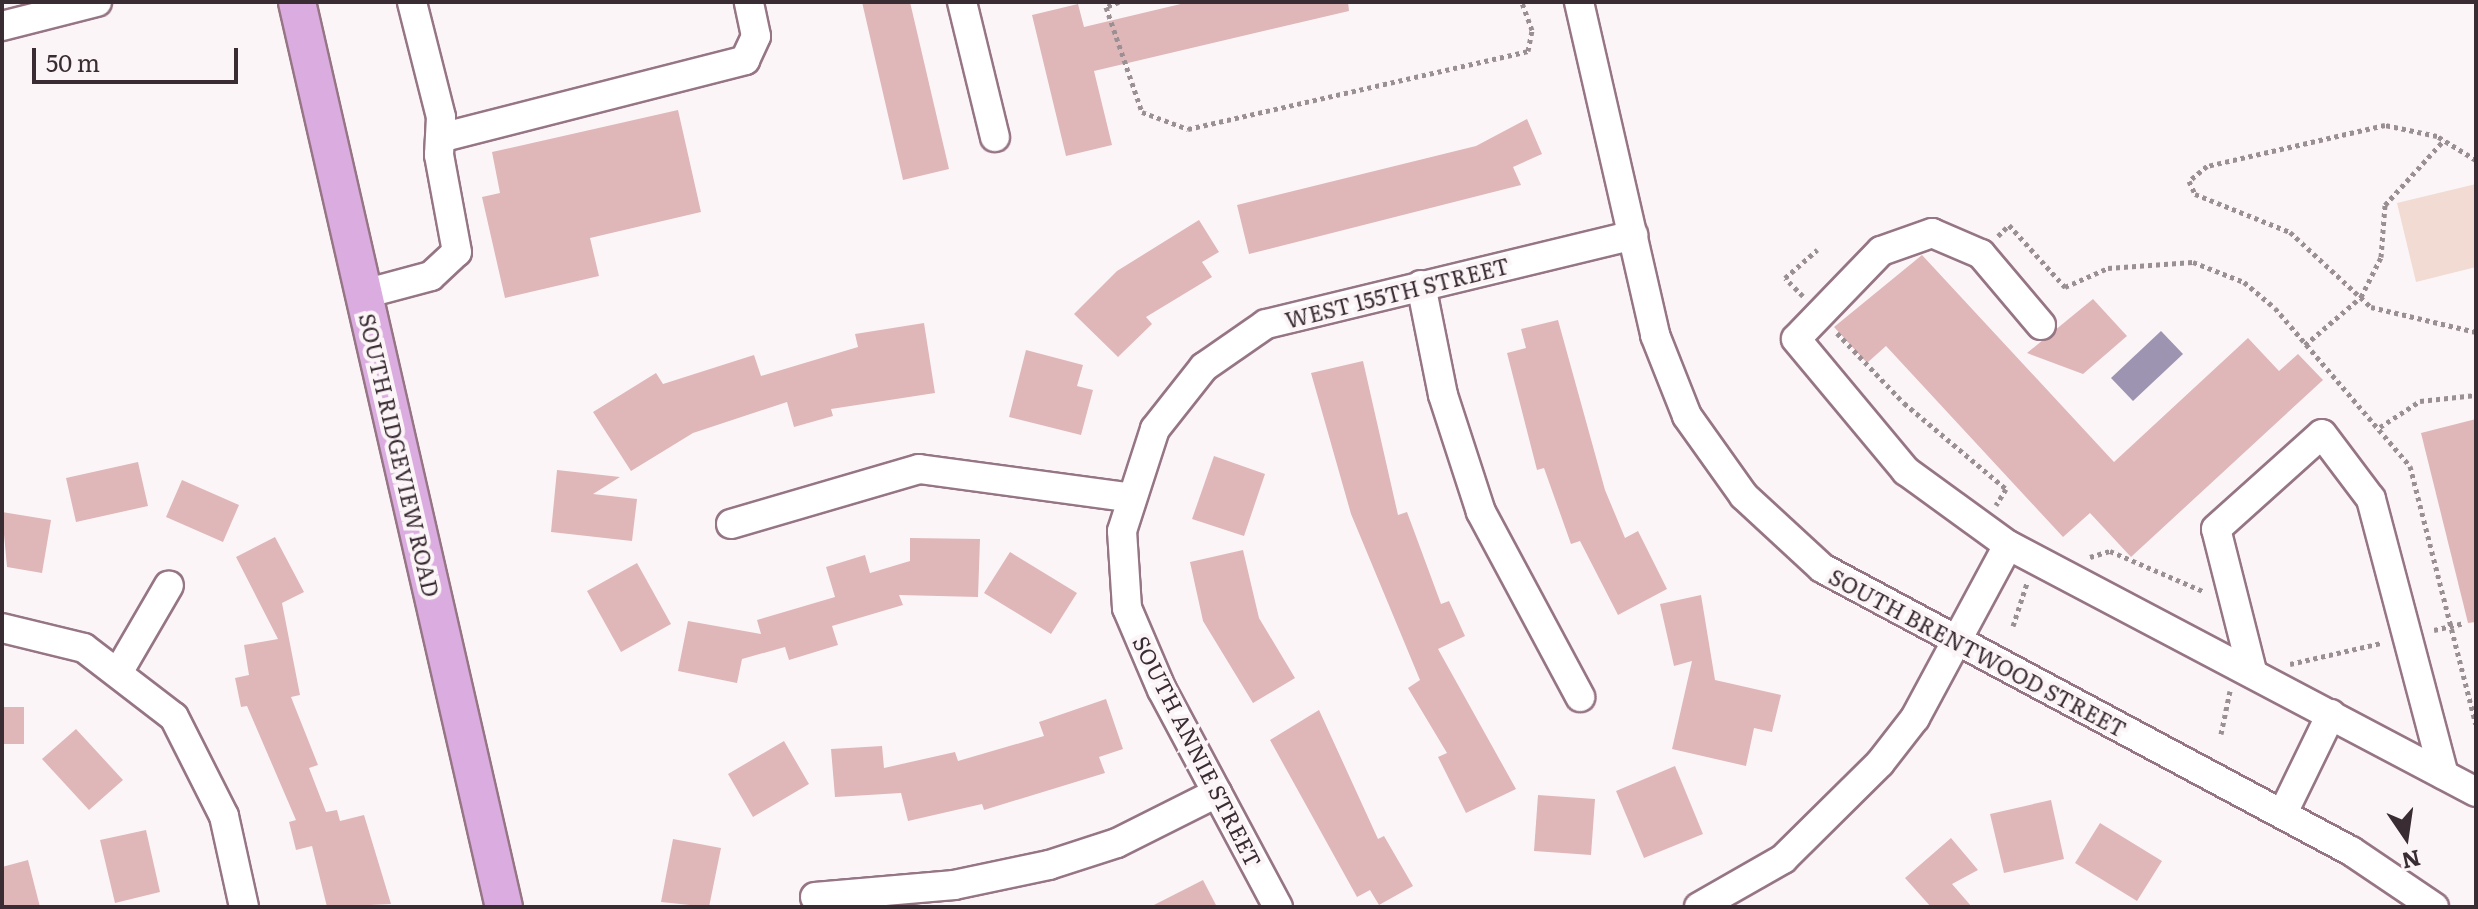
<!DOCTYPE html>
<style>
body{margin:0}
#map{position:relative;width:2478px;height:909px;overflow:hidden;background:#fcf5f8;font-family:Literata,serif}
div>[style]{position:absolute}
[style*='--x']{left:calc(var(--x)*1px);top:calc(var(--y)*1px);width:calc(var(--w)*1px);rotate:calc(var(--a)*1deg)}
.green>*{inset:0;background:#f1dbd2}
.water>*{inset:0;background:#9c94b1}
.building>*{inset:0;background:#dfb7b8}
.path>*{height:5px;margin-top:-2.5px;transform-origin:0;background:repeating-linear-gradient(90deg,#9a9094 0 4px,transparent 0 8px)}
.roads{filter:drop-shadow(2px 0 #967584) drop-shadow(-2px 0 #967584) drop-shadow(0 2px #967584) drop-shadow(0 -2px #967584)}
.minor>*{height:28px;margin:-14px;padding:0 14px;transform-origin:14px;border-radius:14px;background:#fff}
.major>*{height:36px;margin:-18px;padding:0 18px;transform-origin:18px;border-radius:18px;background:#daacdf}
span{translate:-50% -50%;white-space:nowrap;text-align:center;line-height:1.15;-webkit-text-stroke:8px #fcf5f8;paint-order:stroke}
.street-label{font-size:22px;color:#392c32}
.frame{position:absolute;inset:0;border:4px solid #392c32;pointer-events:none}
.north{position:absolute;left:2366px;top:797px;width:80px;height:80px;-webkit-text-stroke:6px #fcf5f8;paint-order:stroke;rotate:167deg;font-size:22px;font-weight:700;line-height:32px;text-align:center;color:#392c32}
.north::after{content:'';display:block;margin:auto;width:28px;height:36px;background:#392c32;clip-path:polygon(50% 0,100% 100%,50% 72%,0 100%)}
.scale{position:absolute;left:32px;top:48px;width:206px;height:36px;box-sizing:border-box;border:4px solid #392c32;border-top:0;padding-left:10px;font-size:24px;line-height:28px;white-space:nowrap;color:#392c32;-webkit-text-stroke:6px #fcf5f8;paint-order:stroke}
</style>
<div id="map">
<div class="green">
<div style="clip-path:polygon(2476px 184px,2476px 267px,2416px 282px,2397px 203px)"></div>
</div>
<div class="water">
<div style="clip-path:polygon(2161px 331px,2183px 354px,2133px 401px,2111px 378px)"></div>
</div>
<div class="building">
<div style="clip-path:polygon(862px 2px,910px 2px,949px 169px,903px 180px)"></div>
<div style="clip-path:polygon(1189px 2px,1348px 2px,1349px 11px,1094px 71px,1112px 145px,1066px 156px,1032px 15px,1078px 4px,1084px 27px)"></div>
<div style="clip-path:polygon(678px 110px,701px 212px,590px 238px,599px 276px,505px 298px,482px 197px,500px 193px,492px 152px)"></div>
<div style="clip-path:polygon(1527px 119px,1542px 154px,1513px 167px,1521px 185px,1249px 254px,1237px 205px,1476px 146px)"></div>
<div style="clip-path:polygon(1199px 220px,1219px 252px,1202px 262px,1212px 277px,1146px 317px,1152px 324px,1118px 357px,1074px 314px,1117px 271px)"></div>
<div style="clip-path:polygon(1922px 255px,2114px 462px,2248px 338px,2279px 371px,2298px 354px,2323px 380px,2131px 557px,2090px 513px,2063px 537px,1886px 346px,1867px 363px,1834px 327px)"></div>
<div style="clip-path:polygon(2093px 299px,2127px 336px,2083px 374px,2027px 353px)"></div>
<div style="clip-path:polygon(1558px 320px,1605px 490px,1625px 538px,1638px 531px,1667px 589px,1618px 615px,1580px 541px,1571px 544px,1544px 468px,1537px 470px,1507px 353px,1526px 348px,1521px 329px)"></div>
<div style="clip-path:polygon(924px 323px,935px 393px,831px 409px,833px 416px,794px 427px,787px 402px,693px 433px,631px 471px,593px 412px,656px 373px,663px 384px,754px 355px,761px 376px,858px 347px,855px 334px)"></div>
<div style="clip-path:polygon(1026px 350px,1083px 365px,1077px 386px,1093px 390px,1081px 435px,1009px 417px)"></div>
<div style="clip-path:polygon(1363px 361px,1398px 515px,1407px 512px,1441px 604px,1449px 601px,1465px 636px,1438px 649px,1516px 789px,1466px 813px,1438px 757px,1447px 753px,1408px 688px,1420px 680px,1351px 514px,1311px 373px)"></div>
<div style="clip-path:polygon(2476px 419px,2476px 622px,2468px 623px,2421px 433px)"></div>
<div style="clip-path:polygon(1214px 456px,1265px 474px,1244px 536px,1192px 519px)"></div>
<div style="clip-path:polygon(138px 462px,148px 506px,76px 522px,66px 478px)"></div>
<div style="clip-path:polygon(557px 470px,620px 477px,593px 494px,637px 499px,632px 541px,551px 532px)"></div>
<div style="clip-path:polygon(182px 480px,239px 505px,223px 542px,166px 517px)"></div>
<div style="clip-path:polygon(2px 512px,51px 520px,42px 573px,7px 567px)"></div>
<div style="clip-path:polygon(275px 537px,304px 592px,282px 603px,300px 695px,291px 697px,318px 765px,309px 768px,326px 812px,337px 810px,340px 821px,364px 815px,391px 904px,327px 907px,312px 846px,296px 850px,289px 822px,296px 820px,247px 706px,241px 707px,235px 678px,249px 675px,244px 645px,278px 639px,236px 557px)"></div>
<div style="clip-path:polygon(910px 538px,980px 539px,978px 597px,899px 595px,903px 605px,832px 626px,838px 645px,789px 660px,785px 647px,742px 659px,737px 683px,678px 671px,688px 621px,761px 634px,757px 620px,835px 597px,826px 567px,865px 555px,870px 573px,910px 561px)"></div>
<div style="clip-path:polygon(1243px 550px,1259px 618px,1295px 678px,1253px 703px,1203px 621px,1190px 562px)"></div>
<div style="clip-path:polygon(1010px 552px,1077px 593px,1051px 634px,984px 593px)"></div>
<div style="clip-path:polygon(637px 563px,671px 624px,621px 652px,587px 591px)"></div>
<div style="clip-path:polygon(1701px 595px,1715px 680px,1781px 695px,1772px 732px,1754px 728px,1746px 766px,1672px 749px,1692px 661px,1674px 666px,1660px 604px)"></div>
<div style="clip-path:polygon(1106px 699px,1123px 749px,1099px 757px,1105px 773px,984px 810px,982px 804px,908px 821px,901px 793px,835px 797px,831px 749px,882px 746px,884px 768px,955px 752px,958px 761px,1044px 736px,1039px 722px)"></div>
<div style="clip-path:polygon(2px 707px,24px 707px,24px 744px,2px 744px)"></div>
<div style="clip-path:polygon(1319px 710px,1378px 839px,1384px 836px,1413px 886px,1379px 905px,1370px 890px,1357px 897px,1270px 740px)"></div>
<div style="clip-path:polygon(76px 729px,123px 780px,89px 810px,42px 759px)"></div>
<div style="clip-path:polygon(784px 741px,809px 784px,753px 817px,728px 774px)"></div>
<div style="clip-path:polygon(1675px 766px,1703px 834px,1644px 858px,1616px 791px)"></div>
<div style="clip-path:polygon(1538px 795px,1595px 799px,1591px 855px,1534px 851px)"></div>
<div style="clip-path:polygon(2051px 800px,2064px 859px,2004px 873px,1990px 814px)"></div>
<div style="clip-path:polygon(2100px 823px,2162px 861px,2137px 901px,2075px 863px)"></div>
<div style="clip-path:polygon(146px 830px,160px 892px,115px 903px,100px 840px)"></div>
<div style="clip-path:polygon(1951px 838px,1978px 870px,1952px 884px,1972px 907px,1931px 907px,1905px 878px)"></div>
<div style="clip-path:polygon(673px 839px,721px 848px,709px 907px,661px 902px)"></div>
<div style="clip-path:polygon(28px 860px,40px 907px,2px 907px,2px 867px)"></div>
<div style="clip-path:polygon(1203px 880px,1217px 907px,1150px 907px)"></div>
</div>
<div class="path">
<div style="--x:1119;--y:2;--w:14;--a:159"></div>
<div style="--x:1106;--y:7;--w:111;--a:71.1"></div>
<div style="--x:1142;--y:112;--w:49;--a:20.3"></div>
<div style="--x:1188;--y:129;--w:349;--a:-12.9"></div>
<div style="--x:1528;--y:51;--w:21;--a:-79"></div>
<div style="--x:1532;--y:30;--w:30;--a:-110"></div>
<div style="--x:2476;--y:160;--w:46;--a:-148.4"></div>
<div style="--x:2437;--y:136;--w:53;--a:-168.1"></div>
<div style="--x:2385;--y:125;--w:183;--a:167"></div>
<div style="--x:2207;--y:166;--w:23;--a:140"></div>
<div style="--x:2189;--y:181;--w:14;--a:65"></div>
<div style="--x:2195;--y:194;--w:102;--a:21.8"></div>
<div style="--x:2290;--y:232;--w:110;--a:42.8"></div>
<div style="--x:2371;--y:307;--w:108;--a:13.4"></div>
<div style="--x:1998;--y:236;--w:16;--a:-45"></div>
<div style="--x:2009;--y:225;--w:84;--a:47.9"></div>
<div style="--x:2065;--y:287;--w:47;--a:-23.8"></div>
<div style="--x:2108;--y:268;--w:85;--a:-4"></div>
<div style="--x:2193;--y:262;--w:55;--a:21.4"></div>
<div style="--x:2244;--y:282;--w:40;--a:40"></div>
<div style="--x:2275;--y:308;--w:208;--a:49.5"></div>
<div style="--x:2410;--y:466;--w:266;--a:75.7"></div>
<div style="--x:1803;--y:296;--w:25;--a:-135"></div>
<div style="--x:1785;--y:278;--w:43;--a:-41.2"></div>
<div style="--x:1837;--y:333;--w:97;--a:46.3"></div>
<div style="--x:1904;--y:403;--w:133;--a:40.1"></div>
<div style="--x:2006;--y:489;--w:19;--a:122"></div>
<div style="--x:2305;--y:345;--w:74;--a:-40.6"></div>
<div style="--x:2361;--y:297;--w:45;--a:-63.4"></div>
<div style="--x:2381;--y:257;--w:52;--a:-85.6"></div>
<div style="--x:2385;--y:205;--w:88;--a:-47.8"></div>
<div style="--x:2380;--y:427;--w:48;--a:-33"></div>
<div style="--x:2420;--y:401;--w:56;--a:-6.1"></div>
<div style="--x:2090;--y:557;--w:21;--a:-17"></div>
<div style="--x:2110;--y:551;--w:101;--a:23.3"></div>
<div style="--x:2013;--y:626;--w:45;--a:-72"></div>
<div style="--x:2434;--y:630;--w:31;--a:-13"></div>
<div style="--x:2290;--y:664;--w:93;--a:-13"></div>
<div style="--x:2221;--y:734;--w:44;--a:-78.2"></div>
</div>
<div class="roads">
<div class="minor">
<div style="--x:962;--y:2;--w:139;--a:76.3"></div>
<div style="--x:1579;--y:2;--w:342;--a:77.1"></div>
<div style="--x:1655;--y:335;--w:87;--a:68.4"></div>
<div style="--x:1687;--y:416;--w:98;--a:54.5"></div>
<div style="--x:1744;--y:496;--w:106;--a:42.7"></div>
<div style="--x:1822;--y:568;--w:600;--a:28.15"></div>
<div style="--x:2351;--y:851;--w:100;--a:34"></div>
<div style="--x:2;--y:26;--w:98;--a:-14.2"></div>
<div style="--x:440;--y:138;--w:315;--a:-14.3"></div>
<div style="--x:745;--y:60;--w:26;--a:-65"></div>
<div style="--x:756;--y:36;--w:35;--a:-102"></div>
<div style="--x:1421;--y:285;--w:112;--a:78.7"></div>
<div style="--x:1443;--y:395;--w:123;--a:72"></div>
<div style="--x:1481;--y:512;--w:210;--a:61.8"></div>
<div style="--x:364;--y:294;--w:69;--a:-15"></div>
<div style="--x:431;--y:276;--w:35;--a:-43"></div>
<div style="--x:457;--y:252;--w:99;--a:-100.5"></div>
<div style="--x:439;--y:155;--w:38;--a:-87"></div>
<div style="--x:441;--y:117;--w:119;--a:-104.2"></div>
<div style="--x:2041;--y:325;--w:93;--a:-130.2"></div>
<div style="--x:1981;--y:254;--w:53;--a:-156.8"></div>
<div style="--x:1932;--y:233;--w:54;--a:160.6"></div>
<div style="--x:1881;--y:251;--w:122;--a:134"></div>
<div style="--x:1796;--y:339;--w:172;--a:50.2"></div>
<div style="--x:1906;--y:471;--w:126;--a:36"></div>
<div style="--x:2008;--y:545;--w:529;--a:27.82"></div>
<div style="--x:731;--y:524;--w:196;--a:-16.3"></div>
<div style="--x:919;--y:469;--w:210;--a:7.7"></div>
<div style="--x:2;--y:628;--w:84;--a:13.7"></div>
<div style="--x:84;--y:648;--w:113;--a:37.5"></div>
<div style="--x:174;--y:717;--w:111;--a:63.2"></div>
<div style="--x:224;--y:816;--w:93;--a:77.6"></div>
<div style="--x:119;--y:671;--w:99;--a:-59.8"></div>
<div style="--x:2252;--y:671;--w:146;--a:-104.2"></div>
<div style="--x:2216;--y:529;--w:142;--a:-41.9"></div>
<div style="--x:2322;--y:434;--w:81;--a:53"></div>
<div style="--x:2371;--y:499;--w:285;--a:75.2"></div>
<div style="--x:2283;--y:813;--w:110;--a:-64.1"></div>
<div style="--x:815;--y:897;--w:140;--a:-4.9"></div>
<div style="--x:954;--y:885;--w:97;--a:-11.9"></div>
<div style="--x:1049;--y:865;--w:71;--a:-17.9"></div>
<div style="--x:1117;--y:843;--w:112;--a:-26.6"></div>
<div style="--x:1278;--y:907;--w:246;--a:-118.1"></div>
<div style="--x:1162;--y:690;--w:89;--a:-113.1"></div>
<div style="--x:1127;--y:608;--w:77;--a:-93.7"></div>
<div style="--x:1122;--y:531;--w:107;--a:-72.1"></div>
<div style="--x:1155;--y:429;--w:79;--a:-51.7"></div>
<div style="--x:1204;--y:367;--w:75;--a:-34.7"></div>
<div style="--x:1266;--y:324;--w:378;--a:-13.6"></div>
<div style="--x:1699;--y:907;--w:97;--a:-29.7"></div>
<div style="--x:1783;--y:859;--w:136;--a:-44.7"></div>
<div style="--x:1880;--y:763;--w:57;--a:-52.1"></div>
<div style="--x:1915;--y:718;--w:196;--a:-61.7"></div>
</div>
<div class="major">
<div style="--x:297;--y:2;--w:928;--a:77.12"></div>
</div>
</div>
<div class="street-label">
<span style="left:1397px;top:292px;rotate:-14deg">WEST 155TH STREET</span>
<span style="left:400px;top:455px;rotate:77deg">SOUTH RIDGEVIEW ROAD</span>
<span style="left:1978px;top:652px;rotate:28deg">SOUTH BRENTWOOD STREET</span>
<span style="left:1198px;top:751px;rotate:63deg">SOUTH ANNIE STREET</span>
</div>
<div class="frame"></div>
<div class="north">N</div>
<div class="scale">50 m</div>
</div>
